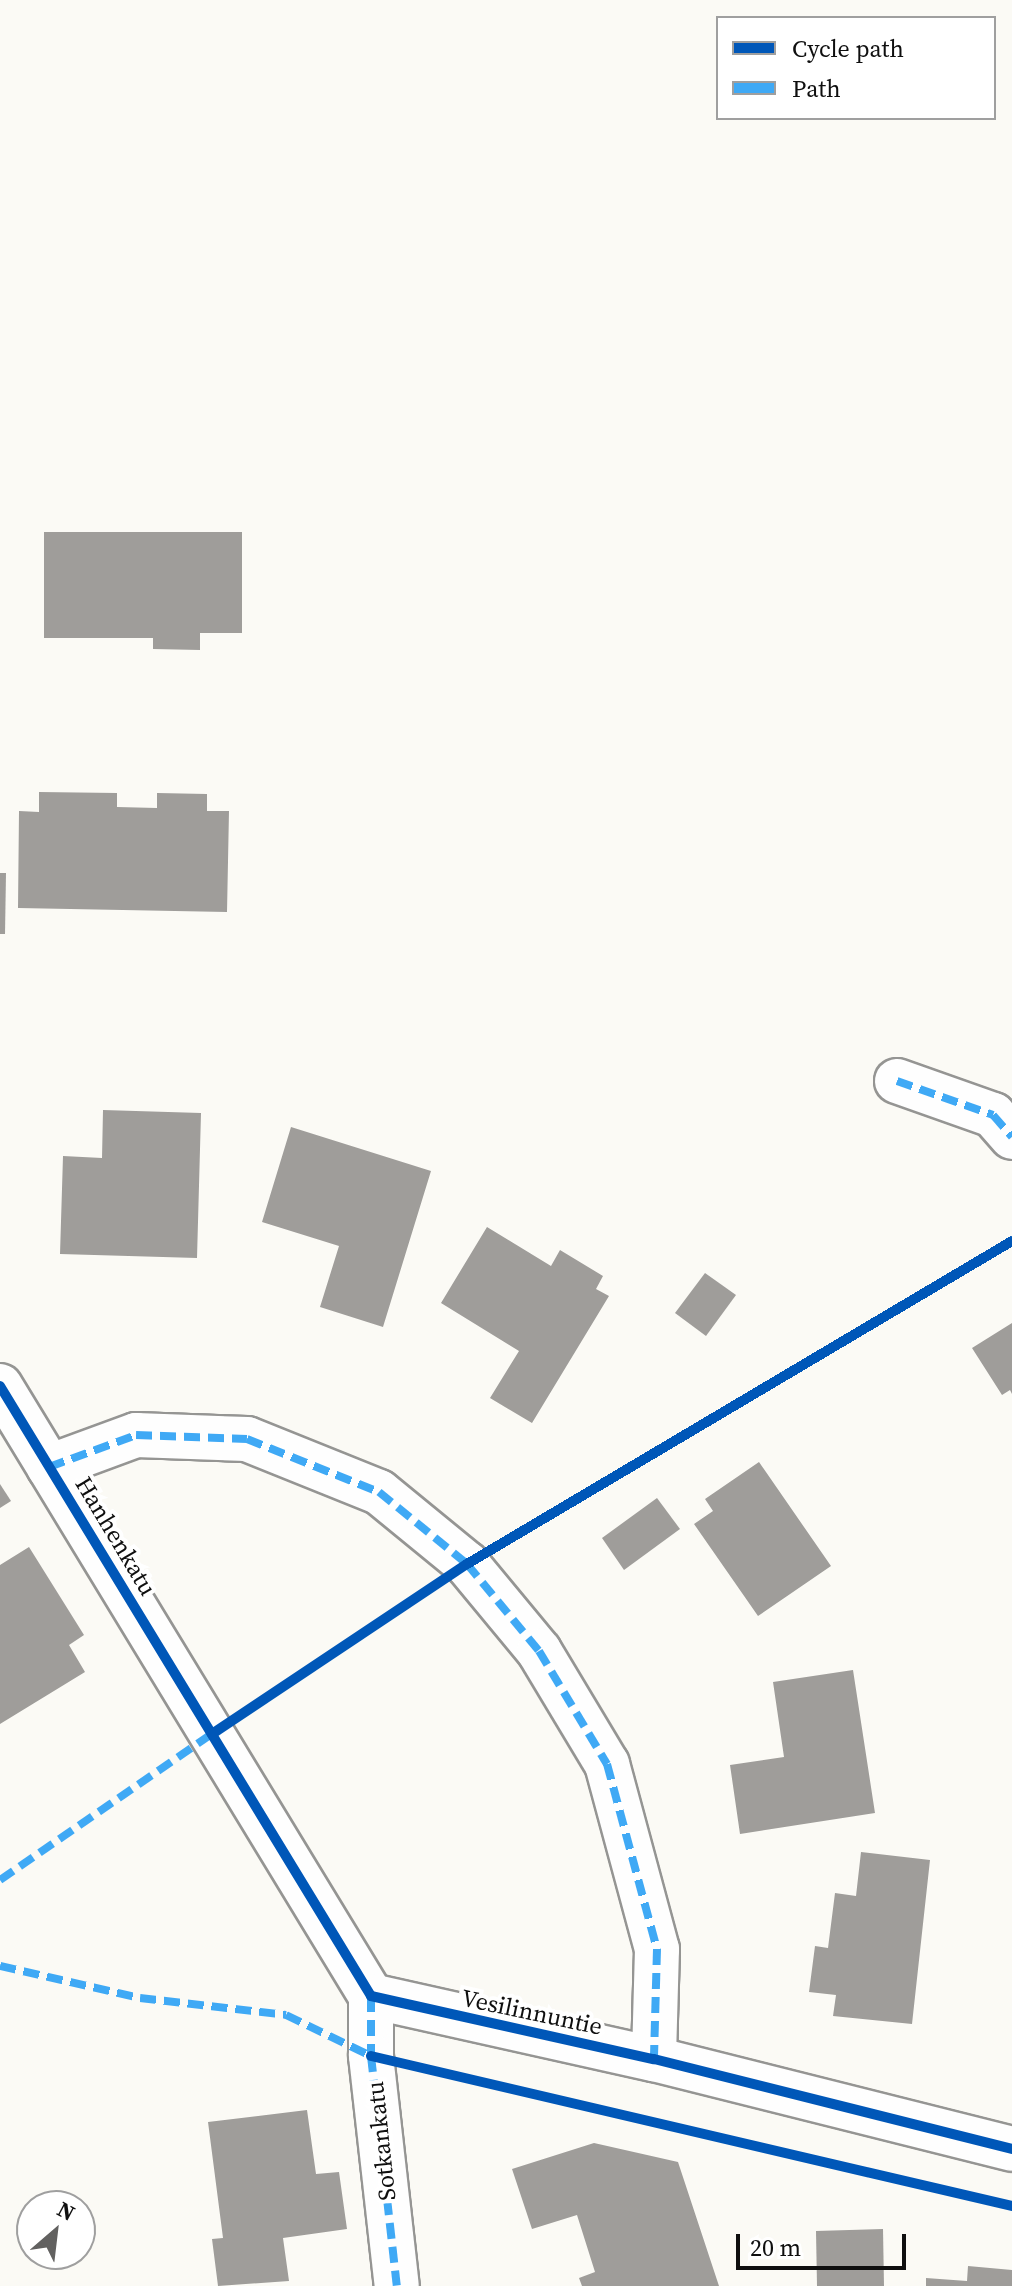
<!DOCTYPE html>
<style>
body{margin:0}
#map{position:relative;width:1012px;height:2286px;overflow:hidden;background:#fbfaf5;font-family:"Source Serif 4",serif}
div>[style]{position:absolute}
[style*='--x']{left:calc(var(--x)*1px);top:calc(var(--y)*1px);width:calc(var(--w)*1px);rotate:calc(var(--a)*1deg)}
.building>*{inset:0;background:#9f9d9a}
.roads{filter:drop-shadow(2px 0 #959593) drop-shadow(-2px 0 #959593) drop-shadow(0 2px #959593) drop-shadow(0 -2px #959593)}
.minor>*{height:44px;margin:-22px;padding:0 22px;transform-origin:22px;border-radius:22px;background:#fefefe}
.quiet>*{height:8px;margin-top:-4px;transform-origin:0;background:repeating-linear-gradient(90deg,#3fa9f5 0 16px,transparent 0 24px)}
.cycleway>*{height:10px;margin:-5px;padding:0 5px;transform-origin:5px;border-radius:5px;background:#0057b8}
span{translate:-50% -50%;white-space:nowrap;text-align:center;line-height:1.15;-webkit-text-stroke:8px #fff;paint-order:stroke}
.street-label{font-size:24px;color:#0f0f0f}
.legend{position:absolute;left:716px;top:16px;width:280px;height:104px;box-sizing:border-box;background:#fff;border:2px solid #9f9f9f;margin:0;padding:10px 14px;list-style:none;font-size:24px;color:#0f0f0f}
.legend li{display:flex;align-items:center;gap:16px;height:40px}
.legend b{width:40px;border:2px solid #9f9f9f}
.north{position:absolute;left:16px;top:2190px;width:80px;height:80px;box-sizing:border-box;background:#fff;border:2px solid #9f9f9f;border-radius:50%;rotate:28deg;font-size:22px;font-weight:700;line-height:32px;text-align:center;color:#0f0f0f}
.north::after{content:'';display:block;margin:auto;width:28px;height:36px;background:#626160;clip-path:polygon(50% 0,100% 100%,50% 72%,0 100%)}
.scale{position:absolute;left:736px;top:2234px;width:170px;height:36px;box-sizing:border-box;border:4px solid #0f0f0f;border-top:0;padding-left:10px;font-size:24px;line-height:28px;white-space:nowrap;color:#0f0f0f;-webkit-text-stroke:6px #fff;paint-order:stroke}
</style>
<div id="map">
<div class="building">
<div style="clip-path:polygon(44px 532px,242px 532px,242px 633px,200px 633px,200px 650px,153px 649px,153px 638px,44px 638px)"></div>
<div style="clip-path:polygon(39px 792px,117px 793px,117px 807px,157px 808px,157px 793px,207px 794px,207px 811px,229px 811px,227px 912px,18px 908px,19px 811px,39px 812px)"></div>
<div style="clip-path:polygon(0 873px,6px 873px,5px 934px,0 934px)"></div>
<div style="clip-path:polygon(103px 1110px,201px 1113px,197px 1258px,60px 1254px,63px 1156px,102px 1158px)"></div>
<div style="clip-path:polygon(291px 1127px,431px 1171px,383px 1327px,320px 1307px,339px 1246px,262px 1222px)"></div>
<div style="clip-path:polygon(487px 1227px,551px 1266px,560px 1250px,603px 1276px,596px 1289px,609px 1296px,532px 1423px,490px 1398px,519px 1351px,441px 1303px)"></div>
<div style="clip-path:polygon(705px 1273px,736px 1295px,706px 1336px,675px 1313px)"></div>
<div style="clip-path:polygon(1012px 1323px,1012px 1394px,1010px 1390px,1002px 1395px,972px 1348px)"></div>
<div style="clip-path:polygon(759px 1462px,831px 1566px,758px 1616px,694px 1524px,713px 1511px,705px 1499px)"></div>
<div style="clip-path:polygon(0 1484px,11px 1501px,0 1508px)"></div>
<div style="clip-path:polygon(657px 1498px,680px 1529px,624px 1570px,602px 1538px)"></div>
<div style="clip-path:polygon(29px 1547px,84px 1635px,69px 1645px,85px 1672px,0 1724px,0 1565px)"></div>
<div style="clip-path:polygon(853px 1670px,875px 1813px,740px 1834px,730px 1765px,784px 1757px,773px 1682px)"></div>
<div style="clip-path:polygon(861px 1852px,930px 1860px,912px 2024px,833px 2016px,836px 1995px,809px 1992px,815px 1946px,828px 1948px,835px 1893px,856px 1896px)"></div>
<div style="clip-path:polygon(307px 2110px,316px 2174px,339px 2172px,347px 2229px,283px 2238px,289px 2281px,218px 2286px,212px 2239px,223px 2238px,208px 2122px)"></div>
<div style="clip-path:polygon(594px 2143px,678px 2162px,719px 2286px,582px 2286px,579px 2278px,595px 2272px,577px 2215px,532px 2229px,512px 2169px)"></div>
<div style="clip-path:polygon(883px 2229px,884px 2286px,817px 2286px,816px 2231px)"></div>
<div style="clip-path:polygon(968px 2266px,1012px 2270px,1012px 2286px,926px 2286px,926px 2278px,967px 2281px)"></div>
</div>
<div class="roads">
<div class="minor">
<div style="--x:897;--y:1081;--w:102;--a:19.5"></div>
<div style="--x:993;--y:1115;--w:29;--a:49"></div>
<div style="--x:0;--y:1386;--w:714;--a:58.69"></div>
<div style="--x:371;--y:1996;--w:290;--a:12.6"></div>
<div style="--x:654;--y:2059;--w:369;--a:14.1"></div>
<div style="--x:49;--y:1467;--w:93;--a:-20.2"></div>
<div style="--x:136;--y:1435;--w:111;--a:2.1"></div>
<div style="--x:247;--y:1439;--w:142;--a:21.9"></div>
<div style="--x:379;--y:1492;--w:114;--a:39.3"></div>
<div style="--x:467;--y:1564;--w:113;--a:50.4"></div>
<div style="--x:539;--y:1651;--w:132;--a:59"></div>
<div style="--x:607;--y:1764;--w:192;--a:74.9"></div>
<div style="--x:657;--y:1949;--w:110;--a:91.6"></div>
<div style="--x:371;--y:1996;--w:60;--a:90"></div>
<div style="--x:371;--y:2056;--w:231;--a:83.6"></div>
</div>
</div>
<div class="quiet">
<div style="--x:897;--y:1081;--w:102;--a:19.5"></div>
<div style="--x:993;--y:1115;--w:29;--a:49"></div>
<div style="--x:49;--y:1467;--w:93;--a:-20.2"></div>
<div style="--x:136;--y:1435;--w:111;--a:2.1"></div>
<div style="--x:247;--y:1439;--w:142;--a:21.9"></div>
<div style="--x:379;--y:1492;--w:114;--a:39.3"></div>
<div style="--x:467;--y:1564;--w:113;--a:50.4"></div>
<div style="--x:539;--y:1651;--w:132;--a:59"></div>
<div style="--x:607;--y:1764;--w:192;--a:74.9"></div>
<div style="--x:657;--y:1949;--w:110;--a:91.6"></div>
<div style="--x:0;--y:1880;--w:257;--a:-34.6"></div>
<div style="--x:0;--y:1966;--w:144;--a:12.9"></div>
<div style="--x:140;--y:1998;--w:147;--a:6.6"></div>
<div style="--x:286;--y:2015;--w:94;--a:25.8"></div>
<div style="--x:371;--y:1996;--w:60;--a:90"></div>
<div style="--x:371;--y:2056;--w:231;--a:83.6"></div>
</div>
<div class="cycleway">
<div style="--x:0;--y:1386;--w:714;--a:58.69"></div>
<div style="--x:371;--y:1996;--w:290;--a:12.6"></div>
<div style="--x:654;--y:2059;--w:369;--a:14.1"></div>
<div style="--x:212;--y:1734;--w:306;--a:-33.7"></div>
<div style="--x:467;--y:1564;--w:634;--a:-30.65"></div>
<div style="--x:371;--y:2056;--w:658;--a:13.17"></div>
</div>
<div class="street-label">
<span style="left:116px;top:1536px;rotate:59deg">Hanhenkatu</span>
<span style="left:532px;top:2012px;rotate:12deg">Vesilinnuntie</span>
<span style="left:381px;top:2141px;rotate:-96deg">Sotkankatu</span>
</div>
<ul class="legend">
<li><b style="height:10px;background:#0057b8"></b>Cycle path</li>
<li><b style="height:10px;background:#3fa9f5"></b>Path</li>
</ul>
<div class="north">N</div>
<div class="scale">20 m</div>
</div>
